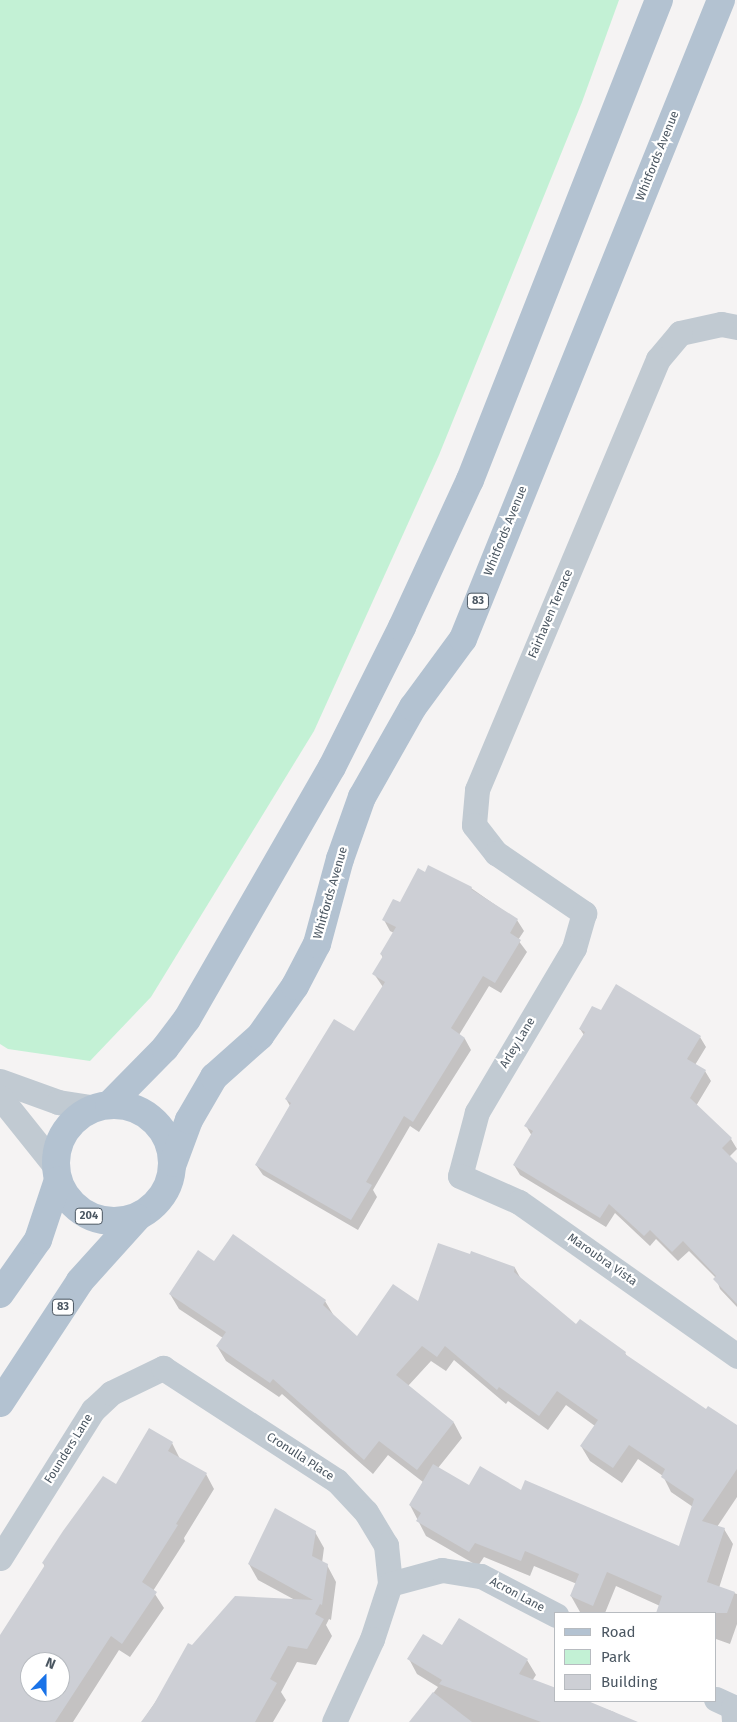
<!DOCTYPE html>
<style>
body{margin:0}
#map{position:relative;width:737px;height:1722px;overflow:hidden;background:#f5f3f3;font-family:"Fira Sans",sans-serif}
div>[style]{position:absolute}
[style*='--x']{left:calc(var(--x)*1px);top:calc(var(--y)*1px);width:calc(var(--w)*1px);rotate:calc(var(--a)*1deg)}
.green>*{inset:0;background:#c3f1d5}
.shadow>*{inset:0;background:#0003}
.building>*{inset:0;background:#cdcfd5}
.minor>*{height:25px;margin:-12.5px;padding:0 12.5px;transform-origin:12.5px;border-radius:12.5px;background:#c1cad2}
.major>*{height:28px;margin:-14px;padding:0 14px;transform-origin:14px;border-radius:14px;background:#b3c2d1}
.major>.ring{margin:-14px;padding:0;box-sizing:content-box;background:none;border:28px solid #b3c2d1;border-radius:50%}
span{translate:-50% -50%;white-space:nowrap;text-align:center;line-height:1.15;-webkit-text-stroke:4.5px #fff;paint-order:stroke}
.shield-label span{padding:1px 4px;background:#fff;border:1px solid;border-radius:4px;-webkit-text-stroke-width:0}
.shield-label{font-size:11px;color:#4a5661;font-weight:700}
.street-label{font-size:12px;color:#4a5661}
.legend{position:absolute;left:554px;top:1612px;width:162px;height:90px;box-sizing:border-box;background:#fff;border:1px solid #b7bbc0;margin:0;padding:6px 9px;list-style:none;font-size:15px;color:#4a5661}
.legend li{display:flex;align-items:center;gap:10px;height:25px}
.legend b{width:25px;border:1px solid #b7bbc0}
.north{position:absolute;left:20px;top:1652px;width:50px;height:50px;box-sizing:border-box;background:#fff;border:1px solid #b7bbc0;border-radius:50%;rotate:22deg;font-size:14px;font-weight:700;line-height:20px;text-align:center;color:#4a5661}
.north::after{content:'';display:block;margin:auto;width:18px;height:22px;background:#1a73e8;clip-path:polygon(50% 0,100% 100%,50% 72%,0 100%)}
</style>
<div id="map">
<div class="green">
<div style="clip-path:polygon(0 0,619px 0,582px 102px,439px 455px,314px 731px,151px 997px,90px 1061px,8px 1049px,0 1044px)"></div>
</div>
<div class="shadow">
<div style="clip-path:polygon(471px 888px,517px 920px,524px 931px,518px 940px,527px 952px,501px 993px,489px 986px,459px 1035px,465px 1039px,471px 1050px,419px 1132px,410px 1126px,373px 1190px,377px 1197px,358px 1230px,263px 1175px,256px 1165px,290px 1106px,286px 1099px,354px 1033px,383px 987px,374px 974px,383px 958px,381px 954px,394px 933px,390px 931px,384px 920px,400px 904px)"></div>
<div style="clip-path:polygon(601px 1012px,700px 1037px,706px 1047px,695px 1065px,705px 1071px,711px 1081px,696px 1106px,731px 1139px,737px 1149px,729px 1157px,737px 1165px,737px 1307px,720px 1289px,716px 1278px,689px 1251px,678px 1261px,656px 1239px,650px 1246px,615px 1213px,606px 1227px,520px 1175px,514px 1165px,532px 1136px,526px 1126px,584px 1035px,580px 1029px)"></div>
<div style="clip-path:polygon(evenodd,233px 1235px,325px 1301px,334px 1316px,357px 1337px,418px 1303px,471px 1256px,515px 1268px,522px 1281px,576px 1326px,580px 1321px,625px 1353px,628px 1358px,706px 1411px,737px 1426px,737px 1497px,717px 1527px,724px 1529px,733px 1544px,719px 1588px,737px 1594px,737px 1624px,730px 1644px,716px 1639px,716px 1613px,658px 1613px,660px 1606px,616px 1586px,605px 1613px,584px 1613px,580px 1612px,571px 1596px,577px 1584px,534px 1566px,530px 1576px,484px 1557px,478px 1566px,426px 1536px,410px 1505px,423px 1482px,388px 1455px,373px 1474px,282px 1394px,279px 1397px,226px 1361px,217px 1346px,223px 1338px,179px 1309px,170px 1294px,215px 1262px,233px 1235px,454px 1360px,506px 1404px,508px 1401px,548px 1430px,566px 1405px,595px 1426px,581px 1446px,590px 1461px,622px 1483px,638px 1459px,663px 1476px,671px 1492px,693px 1507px,679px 1548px,522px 1492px,470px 1487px,438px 1468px,462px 1438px,454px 1423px,408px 1386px,431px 1361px,446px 1371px,454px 1360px)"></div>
<div style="clip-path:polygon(evenodd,150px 1430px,172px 1443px,180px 1459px,206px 1474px,214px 1489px,184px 1538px,185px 1541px,153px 1591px,164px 1608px,130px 1657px,119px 1650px,73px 1722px,0 1722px,0 1637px,45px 1567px,43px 1563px,116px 1486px,150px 1430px,30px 1662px,60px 1662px,60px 1692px,30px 1692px,30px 1662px)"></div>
<div style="clip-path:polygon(315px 1532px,324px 1548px,322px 1563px,327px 1565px,336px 1582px,331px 1620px,329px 1619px,326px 1625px,332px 1636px,316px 1665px,297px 1662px,281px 1692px,286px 1700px,273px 1722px,142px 1722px,192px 1647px,295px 1600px,258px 1580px,249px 1564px)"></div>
<div style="clip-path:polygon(459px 1619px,527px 1660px,536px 1675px,532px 1681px,556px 1701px,584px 1701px,614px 1712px,629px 1722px,411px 1722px,438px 1687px,417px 1674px,409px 1659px,442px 1647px)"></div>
</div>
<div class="building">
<div style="clip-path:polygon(428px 865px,472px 887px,471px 889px,518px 919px,510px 933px,521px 940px,495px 983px,483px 976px,451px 1028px,465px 1038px,413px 1122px,404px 1116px,366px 1182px,372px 1185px,351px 1220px,255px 1165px,291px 1103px,285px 1099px,334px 1019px,354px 1031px,385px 982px,372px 974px,383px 956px,380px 954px,396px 927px,382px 920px,393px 899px,400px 902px,418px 868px,425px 872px)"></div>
<div style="clip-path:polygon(616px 984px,701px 1036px,687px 1059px,706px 1070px,690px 1098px,732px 1138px,722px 1148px,737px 1163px,737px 1304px,713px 1279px,716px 1276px,683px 1241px,672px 1252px,650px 1230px,644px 1236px,609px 1204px,600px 1218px,513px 1165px,533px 1131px,524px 1126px,585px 1032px,579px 1029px,592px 1006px,601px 1010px)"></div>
<div style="clip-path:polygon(233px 1234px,326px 1300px,323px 1305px,357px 1336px,393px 1284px,418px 1301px,438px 1243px,470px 1254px,471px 1251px,515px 1267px,514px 1272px,576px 1324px,580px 1319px,626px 1352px,625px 1354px,706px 1409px,708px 1406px,737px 1425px,737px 1469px,702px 1521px,725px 1528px,707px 1582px,735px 1592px,727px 1613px,656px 1613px,662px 1596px,607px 1572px,593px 1606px,570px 1596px,579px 1574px,525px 1551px,521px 1561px,475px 1543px,469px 1552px,416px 1521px,421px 1513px,409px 1505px,433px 1464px,469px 1485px,480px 1466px,521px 1490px,525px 1480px,679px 1546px,694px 1499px,661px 1477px,665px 1469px,629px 1445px,613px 1468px,580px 1446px,598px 1420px,557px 1391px,539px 1416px,499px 1387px,497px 1390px,445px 1346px,437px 1357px,422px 1346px,396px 1375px,454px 1422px,417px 1470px,379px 1441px,364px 1460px,273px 1379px,270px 1383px,216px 1346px,226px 1332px,169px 1294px,198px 1250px,214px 1261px)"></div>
<div style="clip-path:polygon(evenodd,149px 1428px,173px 1442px,168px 1451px,207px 1473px,176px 1524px,178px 1525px,142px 1582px,157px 1592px,122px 1644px,111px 1636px,55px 1722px,0 1722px,0 1635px,45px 1565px,42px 1563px,63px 1531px,103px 1476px,116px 1484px,149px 1428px,30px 1662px,60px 1662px,60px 1692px,30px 1692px,30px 1662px)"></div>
<div style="clip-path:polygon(275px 1508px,316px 1531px,312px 1556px,328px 1564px,322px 1605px,320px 1604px,315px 1614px,324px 1619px,307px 1649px,288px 1646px,270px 1679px,277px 1683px,255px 1722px,141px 1722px,154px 1704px,188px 1643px,192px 1645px,235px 1596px,313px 1600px,248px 1564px)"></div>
<div style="clip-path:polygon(459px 1618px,528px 1659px,519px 1674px,556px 1688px,556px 1701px,588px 1701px,638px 1722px,541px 1722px,439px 1684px,442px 1680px,407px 1659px,423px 1634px,442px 1645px)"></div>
<div style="clip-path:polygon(433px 1692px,472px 1722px,409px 1722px)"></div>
</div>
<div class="minor">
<div style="--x:737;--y:327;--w:16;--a:-169"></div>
<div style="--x:721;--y:324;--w:42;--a:167.6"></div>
<div style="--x:680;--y:333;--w:34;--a:130"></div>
<div style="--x:658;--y:359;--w:467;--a:112.8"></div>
<div style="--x:477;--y:790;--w:35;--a:95"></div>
<div style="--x:474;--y:825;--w:36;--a:52"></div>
<div style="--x:496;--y:853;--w:107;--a:34.3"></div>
<div style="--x:584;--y:913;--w:36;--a:106"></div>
<div style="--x:574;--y:948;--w:191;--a:120.6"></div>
<div style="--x:477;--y:1112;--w:66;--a:104.9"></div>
<div style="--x:460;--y:1176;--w:64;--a:23.8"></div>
<div style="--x:519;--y:1202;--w:267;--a:35.2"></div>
<div style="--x:0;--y:1081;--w:62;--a:19.9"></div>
<div style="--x:58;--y:1102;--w:36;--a:9"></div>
<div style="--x:0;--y:1097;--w:88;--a:51.4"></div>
<div style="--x:0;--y:1558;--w:175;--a:-57.9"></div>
<div style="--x:93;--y:1410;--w:25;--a:-43"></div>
<div style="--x:111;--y:1393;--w:58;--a:-25.7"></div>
<div style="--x:163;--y:1368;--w:207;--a:33"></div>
<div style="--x:337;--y:1481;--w:42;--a:46.9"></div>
<div style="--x:366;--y:1512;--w:39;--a:59"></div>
<div style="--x:386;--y:1545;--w:39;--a:84"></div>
<div style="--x:390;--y:1584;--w:58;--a:108.1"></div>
<div style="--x:372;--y:1639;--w:91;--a:114.6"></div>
<div style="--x:390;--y:1584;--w:54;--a:-15.1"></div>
<div style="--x:442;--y:1570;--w:39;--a:9"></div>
<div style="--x:481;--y:1576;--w:85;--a:27.5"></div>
<div style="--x:716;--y:1699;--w:19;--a:25"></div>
<div style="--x:733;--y:1707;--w:15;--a:86"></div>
</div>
<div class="major">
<div class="ring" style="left:56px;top:1105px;width:88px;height:88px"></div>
<div style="--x:109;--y:1105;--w:80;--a:-45.5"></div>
<div style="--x:165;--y:1048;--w:36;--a:-53"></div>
<div style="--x:187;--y:1019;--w:291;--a:-60.1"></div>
<div style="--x:332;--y:767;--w:157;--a:-63.4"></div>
<div style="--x:402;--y:627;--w:162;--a:-65.2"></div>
<div style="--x:470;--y:480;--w:516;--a:-68.51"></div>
<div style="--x:173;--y:1163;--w:46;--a:-69.6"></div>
<div style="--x:189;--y:1120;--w:50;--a:-59.8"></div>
<div style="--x:214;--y:1077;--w:62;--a:-41.7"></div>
<div style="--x:260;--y:1036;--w:61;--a:-55"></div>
<div style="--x:295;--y:986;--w:47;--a:-62.4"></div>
<div style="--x:317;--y:944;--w:88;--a:-74.9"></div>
<div style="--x:340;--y:859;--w:66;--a:-70.5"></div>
<div style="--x:362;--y:797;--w:103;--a:-60.5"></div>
<div style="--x:413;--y:707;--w:84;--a:-53.7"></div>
<div style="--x:463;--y:639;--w:689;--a:-68.01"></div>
<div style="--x:0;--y:1294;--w:66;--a:-54.9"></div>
<div style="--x:38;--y:1240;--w:63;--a:-71.6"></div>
<div style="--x:0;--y:1403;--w:146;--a:-56.7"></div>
<div style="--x:80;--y:1281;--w:85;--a:-47.9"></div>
</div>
<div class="shield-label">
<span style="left:478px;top:601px">83</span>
<span style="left:89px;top:1216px">204</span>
<span style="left:63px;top:1307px">83</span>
</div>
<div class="street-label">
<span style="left:658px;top:156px;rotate:-68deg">Whitfords Avenue</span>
<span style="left:506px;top:531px;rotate:-68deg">Whitfords Avenue</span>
<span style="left:551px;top:614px;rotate:-67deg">Fairhaven Terrace</span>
<span style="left:331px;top:893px;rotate:-74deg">Whitfords Avenue</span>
<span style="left:518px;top:1043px;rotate:-59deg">Arley Lane</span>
<span style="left:602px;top:1260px;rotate:35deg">Maroubra Vista</span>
<span style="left:69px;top:1449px;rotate:-58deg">Founders Lane</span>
<span style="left:300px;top:1457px;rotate:33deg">Cronulla Place</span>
<span style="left:517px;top:1595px;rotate:28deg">Acron Lane</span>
</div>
<ul class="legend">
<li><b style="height:6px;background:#b3c2d1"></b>Road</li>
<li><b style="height:14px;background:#c3f1d5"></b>Park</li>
<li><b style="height:14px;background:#cdcfd5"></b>Building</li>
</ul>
<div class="north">N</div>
</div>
